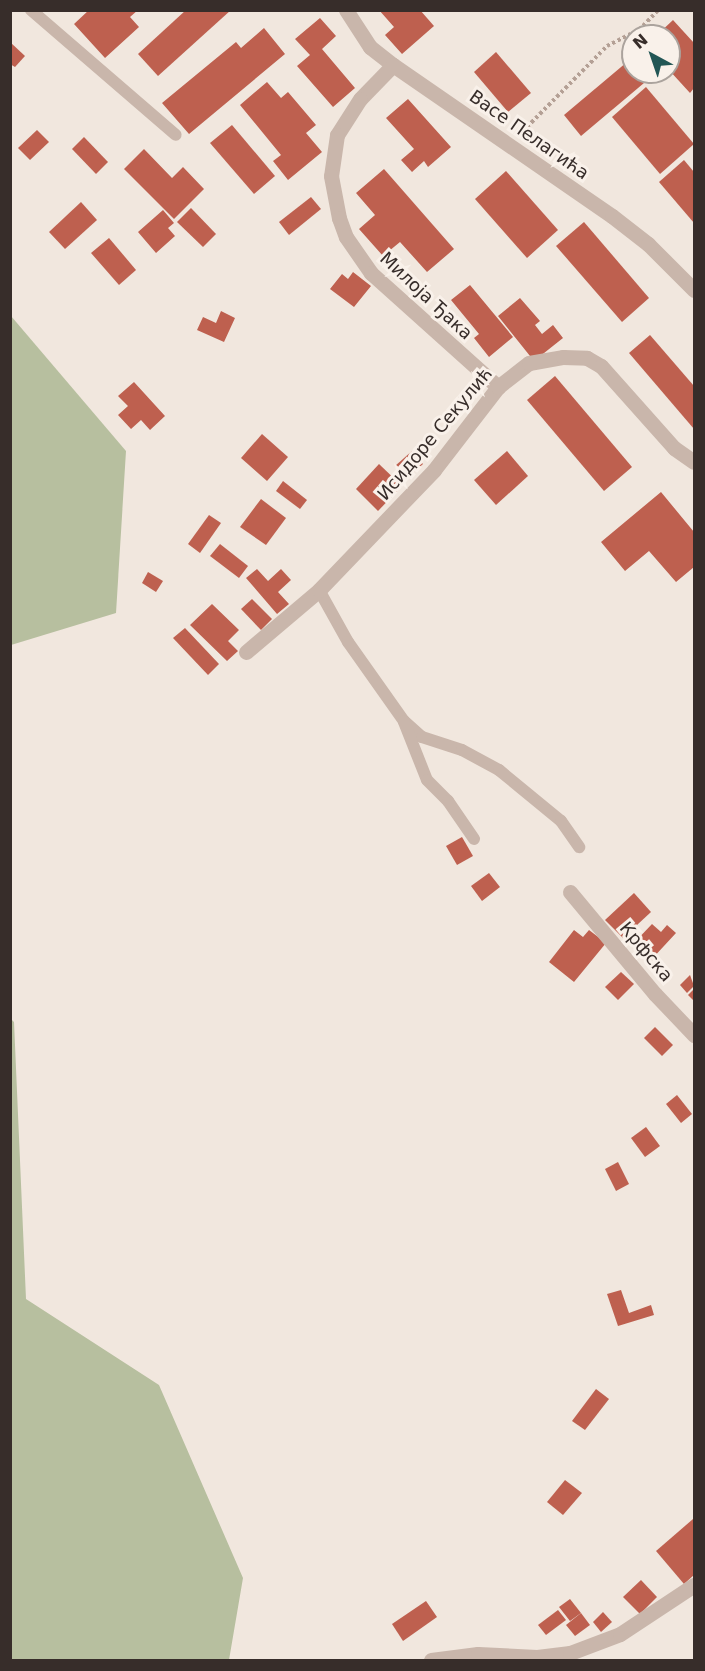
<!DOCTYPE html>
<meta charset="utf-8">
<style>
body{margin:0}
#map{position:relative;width:705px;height:1671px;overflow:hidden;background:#f1e7de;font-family:"DejaVu Sans",sans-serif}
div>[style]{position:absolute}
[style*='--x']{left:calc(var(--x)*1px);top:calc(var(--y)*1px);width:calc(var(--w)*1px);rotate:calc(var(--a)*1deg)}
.green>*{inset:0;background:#b7bf9f}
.building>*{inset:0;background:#be604f}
.path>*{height:4px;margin-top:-2px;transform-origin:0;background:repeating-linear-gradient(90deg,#b4a095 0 3px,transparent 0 6px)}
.service>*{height:12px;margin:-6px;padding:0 6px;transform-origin:6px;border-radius:6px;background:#c9b6ab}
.minor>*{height:15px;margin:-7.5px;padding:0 7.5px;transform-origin:7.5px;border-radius:7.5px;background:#c9b6ab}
span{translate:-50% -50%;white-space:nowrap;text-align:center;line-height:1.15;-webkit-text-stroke:6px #f9f1ea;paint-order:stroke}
.street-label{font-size:18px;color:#372d2a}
.frame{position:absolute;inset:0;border:12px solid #372d2a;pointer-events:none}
.north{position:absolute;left:621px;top:24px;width:60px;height:60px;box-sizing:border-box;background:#f9f1ea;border:2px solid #aba39d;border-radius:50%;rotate:320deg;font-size:16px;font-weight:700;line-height:24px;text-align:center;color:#372d2a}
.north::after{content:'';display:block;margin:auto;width:21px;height:27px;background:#225655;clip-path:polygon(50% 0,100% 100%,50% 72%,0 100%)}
</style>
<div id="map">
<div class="green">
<div style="clip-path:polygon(11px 316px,126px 451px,116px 613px,11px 645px)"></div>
<div style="clip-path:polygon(11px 1019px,14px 1022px,26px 1299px,159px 1385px,243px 1578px,229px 1660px,11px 1660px)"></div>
</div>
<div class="building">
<div style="clip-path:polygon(89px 10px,138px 10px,130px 17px,139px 27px,105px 58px,74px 24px)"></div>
<div style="clip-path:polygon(186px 10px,231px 10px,158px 76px,138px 54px)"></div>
<div style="clip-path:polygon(379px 10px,420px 10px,434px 26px,402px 54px,385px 35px,394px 27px)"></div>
<div style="clip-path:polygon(320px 18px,336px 36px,322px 49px,355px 88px,333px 107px,297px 66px,310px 55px,295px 39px)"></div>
<div style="clip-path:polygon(673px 20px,694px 43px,694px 88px,690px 93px,669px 70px,669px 36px,656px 36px)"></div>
<div style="clip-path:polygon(264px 28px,285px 54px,189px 134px,162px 103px,236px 42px,241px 48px)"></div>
<div style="clip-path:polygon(10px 42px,25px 56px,15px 67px,10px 64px)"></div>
<div style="clip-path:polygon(496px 52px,531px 93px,508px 112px,474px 72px)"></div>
<div style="clip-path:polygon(627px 62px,644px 83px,581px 136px,564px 115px)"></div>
<div style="clip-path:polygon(267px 82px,281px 98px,288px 92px,316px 125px,306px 133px,322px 152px,288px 180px,273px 161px,281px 155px,240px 105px)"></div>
<div style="clip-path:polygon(646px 87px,694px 144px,660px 174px,612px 117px)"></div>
<div style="clip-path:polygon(408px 99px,451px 147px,428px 167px,424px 161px,412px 172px,401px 160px,414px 149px,386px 118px)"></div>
<div style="clip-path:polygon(232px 125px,275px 176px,254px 194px,210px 143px)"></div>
<div style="clip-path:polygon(37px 130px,49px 142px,30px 160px,18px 148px)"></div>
<div style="clip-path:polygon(84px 137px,108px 162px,96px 174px,72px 149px)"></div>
<div style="clip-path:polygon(144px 149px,172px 178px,183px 167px,204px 189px,174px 219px,124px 169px)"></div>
<div style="clip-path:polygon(684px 160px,694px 172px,694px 223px,659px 182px)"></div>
<div style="clip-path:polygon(384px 169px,454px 249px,427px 272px,400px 242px,383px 256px,359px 229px,375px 215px,356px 193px)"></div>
<div style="clip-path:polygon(506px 171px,558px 230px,527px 258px,475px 199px)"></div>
<div style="clip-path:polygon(311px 197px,321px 209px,289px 235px,279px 222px)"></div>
<div style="clip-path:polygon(81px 202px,97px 220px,65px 249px,49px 232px)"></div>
<div style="clip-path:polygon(191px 208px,216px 234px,203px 247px,177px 222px)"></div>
<div style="clip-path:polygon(163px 210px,174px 223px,168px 228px,175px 236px,156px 253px,138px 232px)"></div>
<div style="clip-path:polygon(584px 222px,649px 298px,622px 322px,556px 246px)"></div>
<div style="clip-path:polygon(109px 238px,136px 270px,119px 285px,91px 253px)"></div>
<div style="clip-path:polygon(353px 272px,371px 286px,354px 307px,330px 289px,342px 274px,348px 279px)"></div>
<div style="clip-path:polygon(470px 285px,513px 337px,489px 357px,474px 338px,479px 334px,451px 300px)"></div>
<div style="clip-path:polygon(520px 298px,540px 321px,535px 325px,542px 334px,553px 325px,563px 338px,534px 361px,498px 316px)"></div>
<div style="clip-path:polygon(221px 311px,235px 318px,224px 342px,197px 330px,203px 317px,216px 323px)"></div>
<div style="clip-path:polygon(650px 335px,694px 386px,694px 429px,629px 353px)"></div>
<div style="clip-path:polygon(555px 376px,632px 467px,604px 491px,527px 400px)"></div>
<div style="clip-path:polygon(134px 382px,165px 416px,150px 430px,141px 420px,131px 429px,118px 415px,128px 406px,118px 396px)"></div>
<div style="clip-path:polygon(262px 434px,288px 457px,267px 481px,241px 458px)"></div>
<div style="clip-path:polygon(412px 451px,423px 464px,406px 479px,395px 466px)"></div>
<div style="clip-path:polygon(507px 451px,528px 476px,496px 505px,474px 480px)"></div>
<div style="clip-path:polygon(379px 464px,402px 486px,378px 511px,356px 489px)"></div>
<div style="clip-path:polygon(283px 481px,307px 500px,300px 509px,276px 491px)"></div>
<div style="clip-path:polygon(661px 492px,694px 532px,694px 567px,676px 582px,649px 551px,625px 571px,601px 542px)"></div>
<div style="clip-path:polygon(261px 499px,286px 518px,266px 545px,240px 527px)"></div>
<div style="clip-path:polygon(209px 515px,221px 523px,200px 553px,188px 544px)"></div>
<div style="clip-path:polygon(220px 544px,248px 566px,239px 578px,210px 556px)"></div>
<div style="clip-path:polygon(257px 569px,268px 581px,281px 569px,291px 580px,278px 592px,289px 604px,277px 614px,246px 578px)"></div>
<div style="clip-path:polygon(148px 572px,163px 581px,156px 592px,142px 583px)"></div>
<div style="clip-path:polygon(252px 599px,272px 619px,261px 630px,241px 609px)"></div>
<div style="clip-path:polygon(212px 604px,239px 630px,228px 641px,238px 651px,227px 661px,190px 625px)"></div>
<div style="clip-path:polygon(185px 628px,219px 664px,208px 675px,173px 638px)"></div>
<div style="clip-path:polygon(462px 837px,473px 856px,457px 865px,446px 846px)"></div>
<div style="clip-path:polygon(489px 873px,500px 887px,482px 901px,471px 886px)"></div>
<div style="clip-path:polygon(634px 893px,651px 912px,623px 938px,605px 920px)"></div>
<div style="clip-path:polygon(652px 924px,661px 932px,667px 925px,676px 933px,651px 960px,633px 944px)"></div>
<div style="clip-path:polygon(574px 930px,583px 937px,589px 930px,606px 943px,574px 982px,549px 962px)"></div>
<div style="clip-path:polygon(621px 972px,634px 984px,618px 1000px,605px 987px)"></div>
<div style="clip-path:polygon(690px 975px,694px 986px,687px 993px,680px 985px)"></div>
<div style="clip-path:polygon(694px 989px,694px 1001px,688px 995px)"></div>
<div style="clip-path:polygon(655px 1027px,673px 1045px,662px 1056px,644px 1038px)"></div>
<div style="clip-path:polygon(677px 1095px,692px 1114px,681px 1123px,666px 1104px)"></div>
<div style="clip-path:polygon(646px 1127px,660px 1146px,645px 1157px,631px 1138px)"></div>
<div style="clip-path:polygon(618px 1162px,629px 1184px,616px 1191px,605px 1169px)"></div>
<div style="clip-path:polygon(621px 1290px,629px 1313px,651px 1305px,654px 1315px,618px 1326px,607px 1294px)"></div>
<div style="clip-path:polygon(596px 1389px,609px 1399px,585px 1430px,572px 1421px)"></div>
<div style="clip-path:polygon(565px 1480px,582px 1493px,563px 1515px,547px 1502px)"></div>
<div style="clip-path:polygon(693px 1519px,694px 1575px,684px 1584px,656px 1551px)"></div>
<div style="clip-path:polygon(641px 1580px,657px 1597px,640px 1614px,623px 1597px)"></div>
<div style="clip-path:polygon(570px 1599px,581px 1613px,570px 1621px,559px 1607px)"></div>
<div style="clip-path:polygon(426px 1601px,437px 1617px,403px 1641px,392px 1624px)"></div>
<div style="clip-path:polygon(558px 1610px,566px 1620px,546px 1635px,538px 1625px)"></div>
<div style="clip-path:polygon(603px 1612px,612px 1622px,601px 1632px,593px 1622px)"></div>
<div style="clip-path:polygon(581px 1613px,590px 1625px,575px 1636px,566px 1625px)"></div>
</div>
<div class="path">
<div style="--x:523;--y:131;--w:120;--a:-45.3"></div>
<div style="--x:607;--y:46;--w:36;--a:-27"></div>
<div style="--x:639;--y:30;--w:28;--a:-46"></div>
</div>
<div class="service">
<div style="--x:31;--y:10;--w:191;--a:40.8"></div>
<div style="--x:319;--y:590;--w:60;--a:60.9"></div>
<div style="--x:348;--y:642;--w:97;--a:54.7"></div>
<div style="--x:404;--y:721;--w:24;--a:42"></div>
<div style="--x:422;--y:737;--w:42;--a:18"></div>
<div style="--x:462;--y:750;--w:42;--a:28.4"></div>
<div style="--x:499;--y:770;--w:80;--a:39.4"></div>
<div style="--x:561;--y:821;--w:32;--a:55"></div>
<div style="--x:404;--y:722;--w:62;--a:68.4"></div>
<div style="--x:427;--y:780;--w:30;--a:45"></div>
<div style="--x:448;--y:801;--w:46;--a:55.6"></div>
</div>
<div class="minor">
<div style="--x:346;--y:10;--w:44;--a:57"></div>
<div style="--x:370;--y:47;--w:29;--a:38"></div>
<div style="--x:393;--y:65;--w:266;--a:34.6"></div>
<div style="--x:612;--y:216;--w:46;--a:37.9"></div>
<div style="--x:648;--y:244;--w:65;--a:45"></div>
<div style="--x:393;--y:65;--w:47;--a:134.1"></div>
<div style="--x:360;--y:99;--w:43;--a:122.6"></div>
<div style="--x:337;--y:135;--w:41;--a:98.3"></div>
<div style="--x:331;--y:176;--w:43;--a:79.2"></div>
<div style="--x:339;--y:218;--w:20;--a:70"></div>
<div style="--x:346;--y:237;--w:44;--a:55.2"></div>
<div style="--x:371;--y:273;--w:171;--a:41.9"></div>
<div style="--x:246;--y:652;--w:96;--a:-40.3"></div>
<div style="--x:319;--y:590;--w:166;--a:-46.2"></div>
<div style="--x:434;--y:470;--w:105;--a:-52.4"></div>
<div style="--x:498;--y:387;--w:39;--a:-38"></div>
<div style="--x:529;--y:363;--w:35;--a:-10"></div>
<div style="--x:563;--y:357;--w:24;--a:2"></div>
<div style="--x:587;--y:358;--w:16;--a:30"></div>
<div style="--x:601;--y:366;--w:110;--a:48.3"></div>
<div style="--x:674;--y:448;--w:24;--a:35"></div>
<div style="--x:570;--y:892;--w:133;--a:50.2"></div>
<div style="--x:655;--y:994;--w:57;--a:46.4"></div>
<div style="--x:431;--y:1660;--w:47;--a:-7.3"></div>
<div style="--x:478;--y:1654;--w:59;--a:2.9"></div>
<div style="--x:537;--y:1657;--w:33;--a:-7"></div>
<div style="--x:570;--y:1653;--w:53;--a:-20.8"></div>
<div style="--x:620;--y:1634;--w:89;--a:-33.5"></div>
</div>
<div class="street-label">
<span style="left:529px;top:135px;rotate:35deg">Васе Пелагића</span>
<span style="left:426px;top:296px;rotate:43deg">Милоја Ђака</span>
<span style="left:435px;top:434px;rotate:-50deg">Исидоре Секулић</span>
<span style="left:646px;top:952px;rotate:50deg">Крфска</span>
</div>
<div class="frame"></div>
<div class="north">N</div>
</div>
